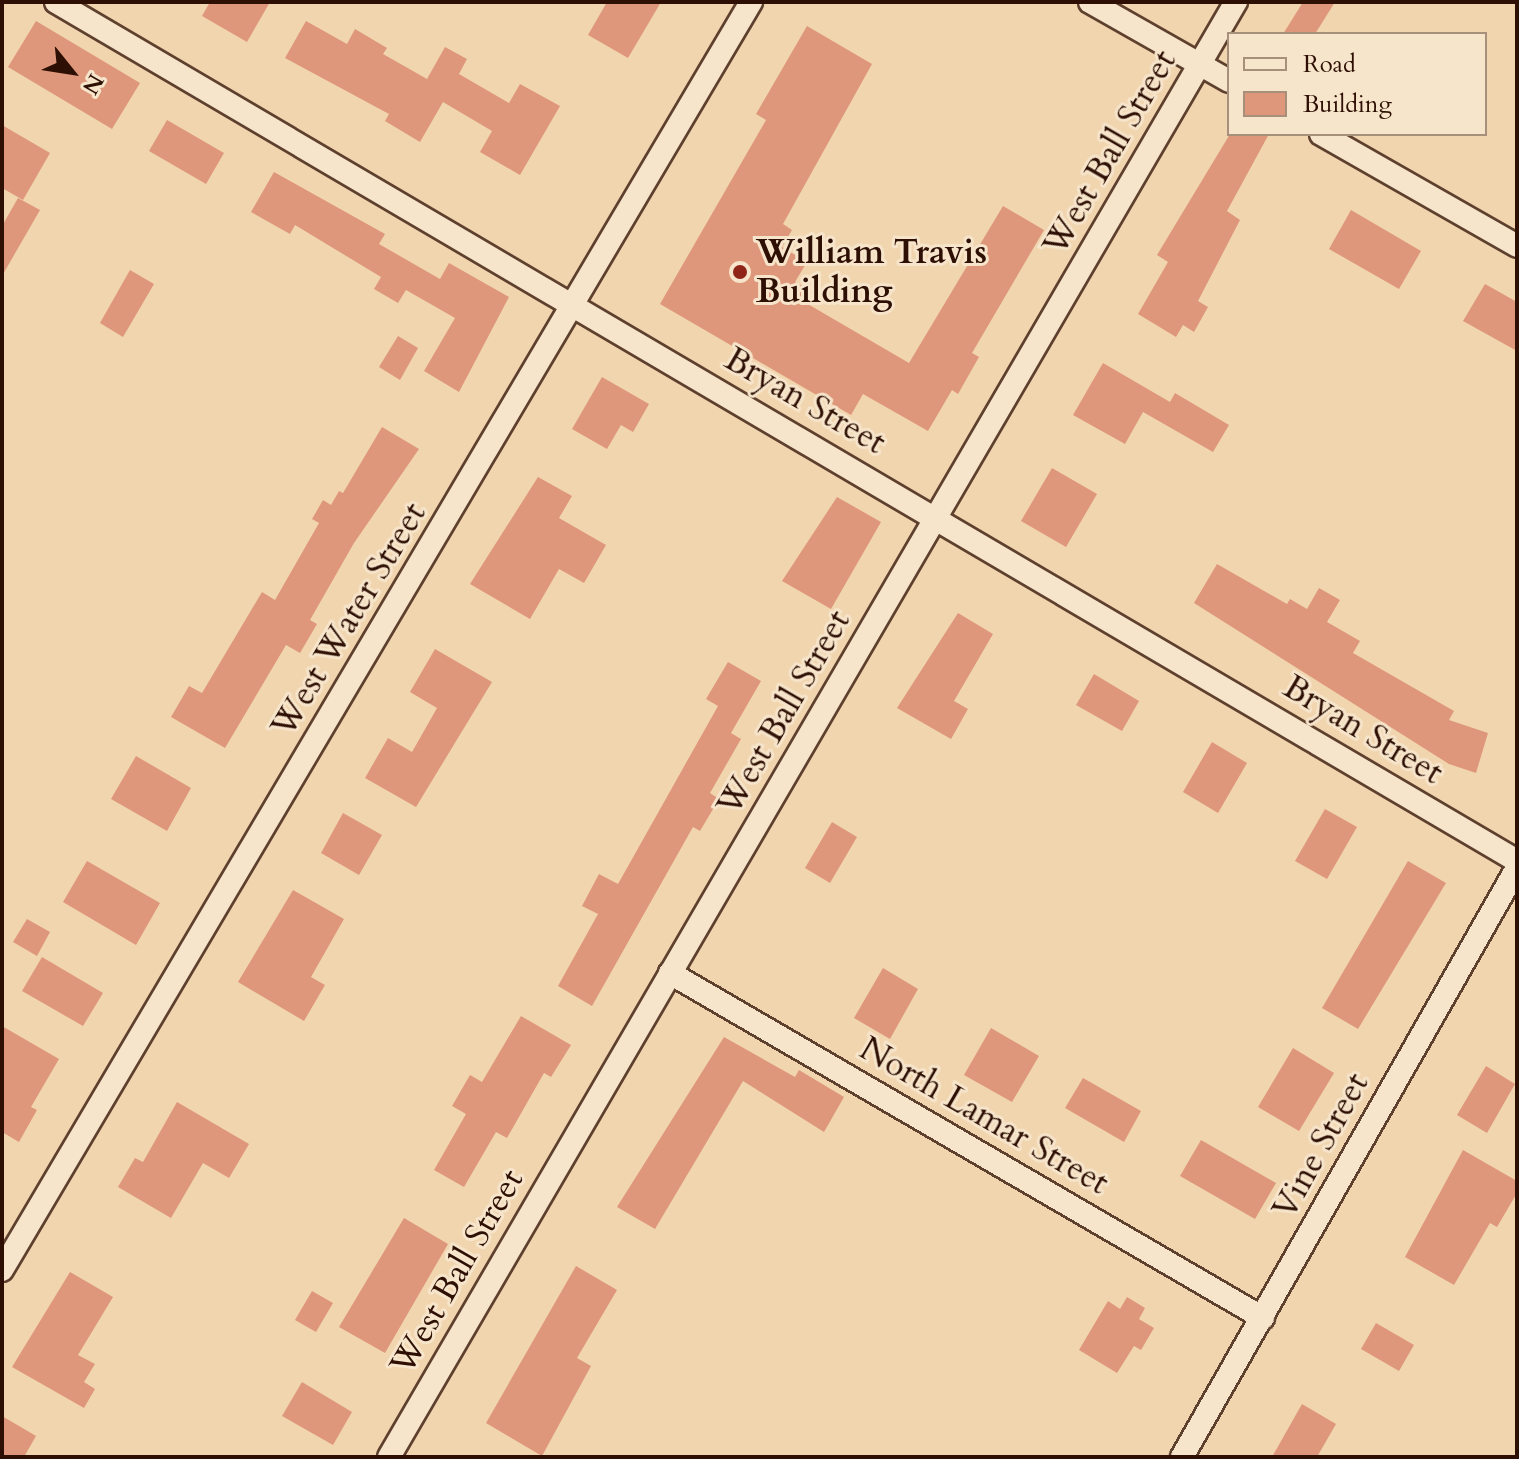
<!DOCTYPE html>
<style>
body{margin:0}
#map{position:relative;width:1519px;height:1459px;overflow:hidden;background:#f1d5af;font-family:Cardo,serif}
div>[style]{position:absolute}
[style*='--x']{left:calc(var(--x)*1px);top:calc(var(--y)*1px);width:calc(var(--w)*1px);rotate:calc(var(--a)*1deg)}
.building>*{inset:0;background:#de977a}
.roads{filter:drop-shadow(2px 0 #5e402e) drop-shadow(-2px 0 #5e402e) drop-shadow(0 2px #5e402e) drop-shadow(0 -2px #5e402e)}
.street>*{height:22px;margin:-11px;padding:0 11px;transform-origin:11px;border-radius:11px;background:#f6e4cb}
.dots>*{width:22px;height:22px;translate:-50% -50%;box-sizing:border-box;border:4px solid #f6e4cb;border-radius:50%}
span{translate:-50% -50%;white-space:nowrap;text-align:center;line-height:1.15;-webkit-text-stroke:6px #f6e4cb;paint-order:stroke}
.street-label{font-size:34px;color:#2d0f03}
.poi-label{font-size:34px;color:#2d0f03;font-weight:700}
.left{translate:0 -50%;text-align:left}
.frame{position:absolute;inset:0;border:4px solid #2d0f03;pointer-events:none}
.legend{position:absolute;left:1227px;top:32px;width:260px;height:104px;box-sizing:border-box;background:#f6e4cb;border:2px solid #a68f7b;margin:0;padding:10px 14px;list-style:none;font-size:24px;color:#2d0f03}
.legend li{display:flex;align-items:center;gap:16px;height:40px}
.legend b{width:40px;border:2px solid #a68f7b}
.north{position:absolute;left:32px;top:32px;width:80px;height:80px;-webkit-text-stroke:6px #f6e4cb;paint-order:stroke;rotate:120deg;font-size:22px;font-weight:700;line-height:32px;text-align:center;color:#2d0f03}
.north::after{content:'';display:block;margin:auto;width:28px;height:36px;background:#2d0f03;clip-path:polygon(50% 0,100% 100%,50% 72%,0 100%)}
</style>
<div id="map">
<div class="building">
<div style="clip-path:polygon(210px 2px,270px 2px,247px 42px,202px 16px)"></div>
<div style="clip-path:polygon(607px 2px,661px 2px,628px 58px,588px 35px)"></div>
<div style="clip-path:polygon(1303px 2px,1335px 2px,1315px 34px,1283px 34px)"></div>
<div style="clip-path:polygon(36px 21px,140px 83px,112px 129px,8px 67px)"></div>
<div style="clip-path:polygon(306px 21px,347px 44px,355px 29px,387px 48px,383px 54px,427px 79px,445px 47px,467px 59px,459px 74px,509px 103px,520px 84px,560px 106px,520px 175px,480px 152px,492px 131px,443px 102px,420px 142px,385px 121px,389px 114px,285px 58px)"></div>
<div style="clip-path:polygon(807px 26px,872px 64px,783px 224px,792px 230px,782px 247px,807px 262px,795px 282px,813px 292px,806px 303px,909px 363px,1003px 206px,1044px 230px,972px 353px,979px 357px,958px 394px,952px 390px,928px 431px,863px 394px,851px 415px,660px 304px,766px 120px,756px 114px)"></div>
<div style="clip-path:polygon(167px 120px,224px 153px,206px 184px,149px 151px)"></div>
<div style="clip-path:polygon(2px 125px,50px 153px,23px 200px,2px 188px)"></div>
<div style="clip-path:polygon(1230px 134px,1269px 134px,1227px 211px,1240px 220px,1198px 301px,1208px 307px,1194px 332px,1183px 325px,1176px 337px,1138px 314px,1168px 262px,1157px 255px)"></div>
<div style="clip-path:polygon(274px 172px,385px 234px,379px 244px,440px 279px,449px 263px,509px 297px,459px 392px,424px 371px,455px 318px,406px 290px,398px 303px,374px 289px,381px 277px,295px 225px,290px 234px,251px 212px)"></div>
<div style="clip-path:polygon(18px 198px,40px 210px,2px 276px,2px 226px)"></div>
<div style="clip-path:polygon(1351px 210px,1421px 251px,1399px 289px,1329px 249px)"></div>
<div style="clip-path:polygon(130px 270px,154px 284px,123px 337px,100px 323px)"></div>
<div style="clip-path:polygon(1485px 284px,1517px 302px,1517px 351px,1463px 321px)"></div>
<div style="clip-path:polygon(398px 336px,418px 348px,400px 380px,379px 367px)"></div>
<div style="clip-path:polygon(1103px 363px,1170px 402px,1175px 393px,1229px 425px,1213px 452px,1143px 412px,1125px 444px,1073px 415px)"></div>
<div style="clip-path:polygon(602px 377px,649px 404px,633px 432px,621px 425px,607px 449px,572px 429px)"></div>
<div style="clip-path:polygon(382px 427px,419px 449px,354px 543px,310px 620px,317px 624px,300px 653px,286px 645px,225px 748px,171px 717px,189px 686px,202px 693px,262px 592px,275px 600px,319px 523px,312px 519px,323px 500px,331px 505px,339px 491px,343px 493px)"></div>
<div style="clip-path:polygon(1052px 468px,1097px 494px,1066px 547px,1021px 521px)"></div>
<div style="clip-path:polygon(538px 477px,572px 496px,559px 518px,606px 545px,584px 583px,559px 569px,530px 619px,470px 584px)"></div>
<div style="clip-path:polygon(837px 497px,881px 522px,831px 609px,782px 581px)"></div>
<div style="clip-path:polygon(1217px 564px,1287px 604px,1290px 599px,1307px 609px,1319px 588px,1340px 600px,1327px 622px,1360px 641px,1353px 653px,1454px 711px,1449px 720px,1488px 733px,1476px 773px,1449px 764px,1194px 603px)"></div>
<div style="clip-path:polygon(958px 613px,993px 634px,954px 701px,968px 709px,951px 739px,897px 708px)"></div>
<div style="clip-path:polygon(435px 649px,492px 682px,416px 807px,365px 778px,388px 738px,412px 752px,437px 708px,410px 692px)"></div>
<div style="clip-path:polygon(728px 662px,761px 681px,731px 733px,741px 739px,710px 793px,719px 799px,700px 831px,693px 827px,592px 1006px,558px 986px,598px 914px,582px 906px,599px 874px,618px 884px,718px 706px,706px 699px)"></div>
<div style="clip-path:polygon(1094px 674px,1139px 701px,1122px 731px,1076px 705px)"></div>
<div style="clip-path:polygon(1212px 742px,1247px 763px,1218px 813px,1183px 792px)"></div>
<div style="clip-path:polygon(136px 756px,191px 788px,167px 831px,111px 799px)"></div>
<div style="clip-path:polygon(1325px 809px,1357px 827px,1327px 879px,1295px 861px)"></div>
<div style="clip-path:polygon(343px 813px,382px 835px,359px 875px,321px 853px)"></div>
<div style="clip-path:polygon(832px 822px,857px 837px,830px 883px,805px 868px)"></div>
<div style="clip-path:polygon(87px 861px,160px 903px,136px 945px,63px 902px)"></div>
<div style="clip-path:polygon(1408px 861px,1446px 883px,1358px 1029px,1322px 1008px)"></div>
<div style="clip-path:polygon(293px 890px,344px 919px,311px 977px,325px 985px,304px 1021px,238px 982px)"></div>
<div style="clip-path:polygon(27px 919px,50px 932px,37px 956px,13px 942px)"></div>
<div style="clip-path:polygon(42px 957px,103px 993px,83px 1026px,22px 991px)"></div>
<div style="clip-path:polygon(883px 968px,918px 989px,890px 1039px,854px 1018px)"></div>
<div style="clip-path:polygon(521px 1016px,571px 1045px,551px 1077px,544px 1073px,507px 1138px,496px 1132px,464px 1187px,434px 1170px,466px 1114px,452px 1106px,470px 1075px,482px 1082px)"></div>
<div style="clip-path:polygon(2px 1026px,59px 1059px,31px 1107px,37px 1110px,19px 1142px,2px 1132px)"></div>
<div style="clip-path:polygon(991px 1028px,1039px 1056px,1012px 1102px,964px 1075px)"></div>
<div style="clip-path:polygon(724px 1037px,795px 1077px,799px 1070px,844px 1097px,824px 1132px,743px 1081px,655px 1229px,617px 1207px)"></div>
<div style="clip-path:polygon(1293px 1048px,1334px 1073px,1299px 1131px,1258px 1107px)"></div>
<div style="clip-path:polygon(1486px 1066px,1515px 1084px,1487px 1133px,1457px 1115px)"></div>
<div style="clip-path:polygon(1083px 1078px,1141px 1111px,1124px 1142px,1065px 1108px)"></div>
<div style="clip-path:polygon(177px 1102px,249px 1144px,229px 1178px,203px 1163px,171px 1218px,118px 1187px,135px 1158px,143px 1162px)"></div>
<div style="clip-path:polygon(1201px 1140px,1276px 1183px,1255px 1219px,1180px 1176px)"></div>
<div style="clip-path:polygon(1463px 1150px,1517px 1181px,1517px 1193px,1497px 1227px,1490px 1223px,1454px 1285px,1405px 1257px)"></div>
<div style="clip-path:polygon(404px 1218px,448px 1244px,385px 1353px,339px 1327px)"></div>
<div style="clip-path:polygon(576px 1266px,617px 1290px,577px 1358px,591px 1366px,542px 1456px,486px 1423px)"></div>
<div style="clip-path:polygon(70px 1272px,113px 1297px,78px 1355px,95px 1364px,84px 1382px,95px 1389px,84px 1408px,12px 1367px)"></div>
<div style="clip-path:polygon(312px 1291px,333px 1303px,316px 1332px,295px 1320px)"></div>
<div style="clip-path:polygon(1127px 1297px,1145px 1308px,1139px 1319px,1154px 1328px,1141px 1350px,1134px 1346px,1117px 1373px,1079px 1350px,1108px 1301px,1120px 1309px)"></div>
<div style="clip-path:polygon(1376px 1323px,1414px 1345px,1399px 1371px,1361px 1349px)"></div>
<div style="clip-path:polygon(302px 1382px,352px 1412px,333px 1445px,282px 1416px)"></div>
<div style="clip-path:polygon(1302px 1404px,1336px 1424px,1317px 1457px,1272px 1457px)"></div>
<div style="clip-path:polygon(2px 1416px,36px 1436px,24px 1457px,2px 1457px)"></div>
</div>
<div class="roads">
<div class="street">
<div style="--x:56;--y:2;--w:1695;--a:30.45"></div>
<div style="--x:1090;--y:2;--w:160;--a:29.6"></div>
<div style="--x:1321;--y:134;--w:226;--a:29.7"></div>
<div style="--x:670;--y:973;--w:686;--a:30.19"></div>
<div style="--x:2;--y:1270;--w:1473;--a:-59.43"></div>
<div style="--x:389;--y:1457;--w:1684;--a:-59.8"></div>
<div style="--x:1182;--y:1457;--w:678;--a:-60.37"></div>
</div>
</div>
<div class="dots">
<div style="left:740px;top:272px;background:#8f2418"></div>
</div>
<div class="street-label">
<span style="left:1110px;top:153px;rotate:-60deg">West Ball Street</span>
<span style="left:805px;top:401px;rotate:30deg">Bryan Street</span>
<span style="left:349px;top:620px;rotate:-59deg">West Water Street</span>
<span style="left:784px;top:713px;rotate:-60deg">West Ball Street</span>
<span style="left:1363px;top:730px;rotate:31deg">Bryan Street</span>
<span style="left:984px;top:1116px;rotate:30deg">North Lamar Street</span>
<span style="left:1321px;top:1146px;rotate:-61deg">Vine Street</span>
<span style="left:457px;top:1272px;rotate:-60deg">West Ball Street</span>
</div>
<div class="poi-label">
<span class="left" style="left:756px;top:272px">William Travis<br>Building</span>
</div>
<div class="frame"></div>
<ul class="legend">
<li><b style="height:10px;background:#f6e4cb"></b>Road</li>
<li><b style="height:22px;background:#de977a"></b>Building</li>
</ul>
<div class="north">N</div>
</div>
